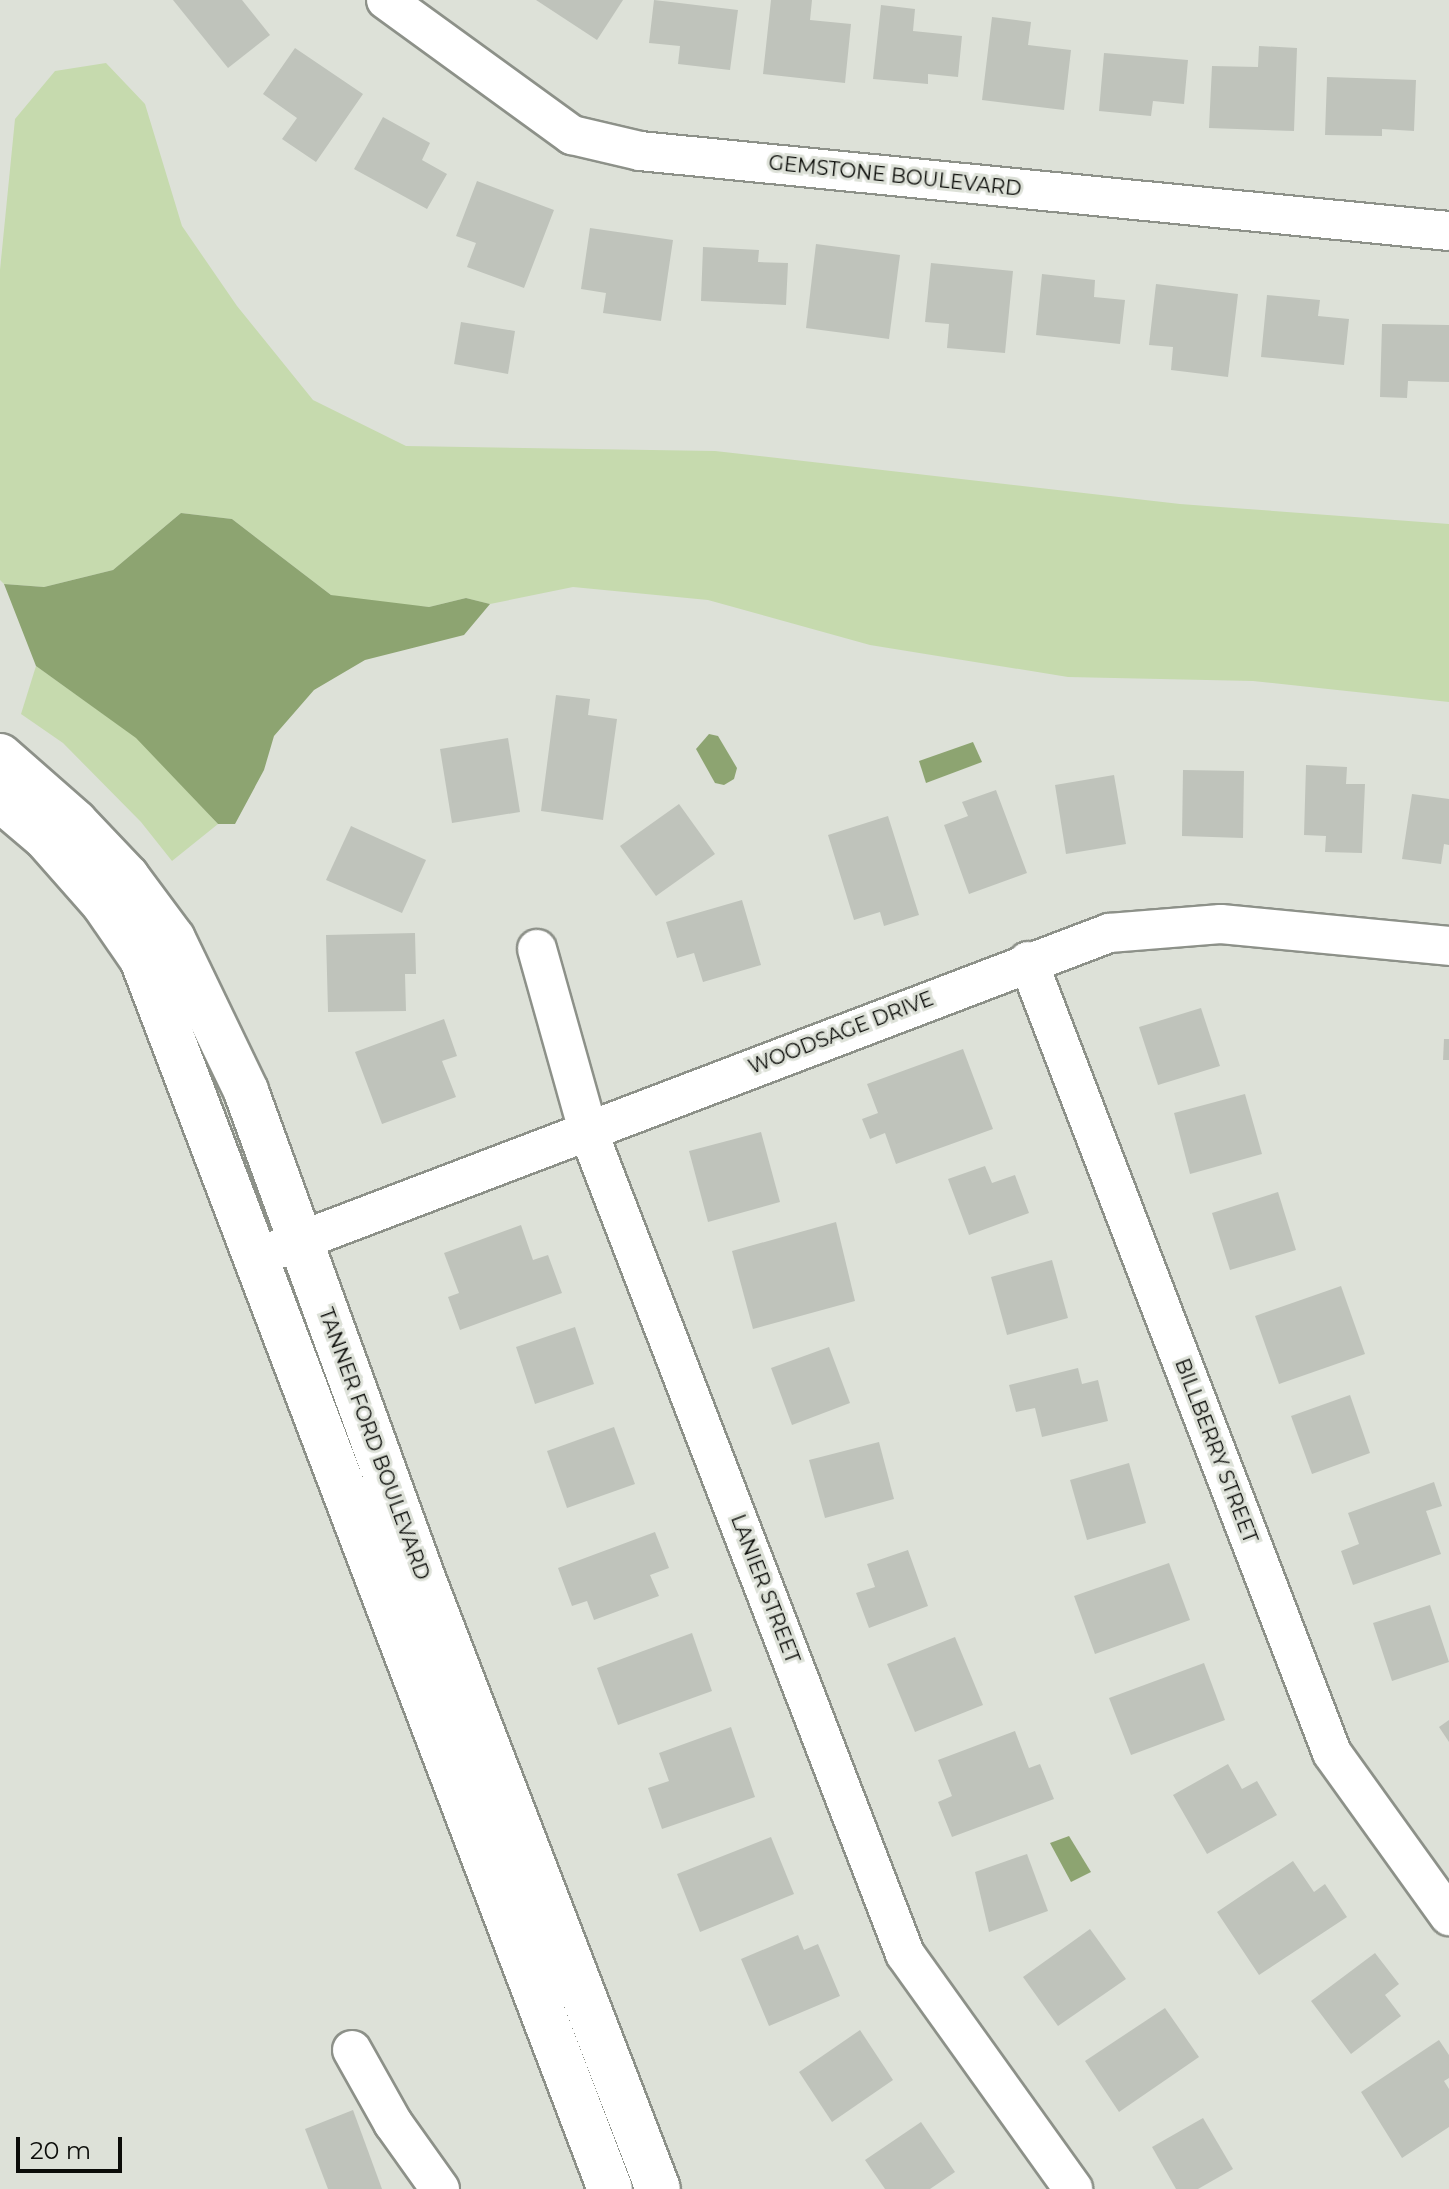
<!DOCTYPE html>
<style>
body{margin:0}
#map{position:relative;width:1449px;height:2189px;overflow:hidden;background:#dde1d8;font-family:Montserrat,sans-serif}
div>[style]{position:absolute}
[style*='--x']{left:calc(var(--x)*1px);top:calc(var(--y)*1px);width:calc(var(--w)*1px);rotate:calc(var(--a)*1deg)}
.green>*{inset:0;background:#c6daae}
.water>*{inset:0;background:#8da471}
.building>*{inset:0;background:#bfc3bb}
.roads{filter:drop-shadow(2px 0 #8d9189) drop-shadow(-2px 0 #8d9189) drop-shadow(0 2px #8d9189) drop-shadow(0 -2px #8d9189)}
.minor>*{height:38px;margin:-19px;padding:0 19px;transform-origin:19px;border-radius:19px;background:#fff}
.tertiary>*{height:44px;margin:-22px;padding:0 22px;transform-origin:22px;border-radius:22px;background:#fff}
span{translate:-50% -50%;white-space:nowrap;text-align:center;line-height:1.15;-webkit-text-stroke:6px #dde1d8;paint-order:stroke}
.street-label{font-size:20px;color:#0b0c09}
.scale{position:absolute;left:16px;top:2137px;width:106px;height:36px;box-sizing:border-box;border:4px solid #0b0c09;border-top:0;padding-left:10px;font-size:24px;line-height:28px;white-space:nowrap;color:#0b0c09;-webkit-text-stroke:6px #dde1d8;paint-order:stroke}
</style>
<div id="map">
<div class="green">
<div style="clip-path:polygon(106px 63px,145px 104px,182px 226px,237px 306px,313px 400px,406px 446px,715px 451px,1180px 504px,1449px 524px,1449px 702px,1253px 681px,1068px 677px,870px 645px,708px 600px,573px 587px,490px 604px,466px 598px,429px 607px,353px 601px,331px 595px,232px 519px,181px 513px,113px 570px,44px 587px,4px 584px,0 580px,0 270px,15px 119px,55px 71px)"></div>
<div style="clip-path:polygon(36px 666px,137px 738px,218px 824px,172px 861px,141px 822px,63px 743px,21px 714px)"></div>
</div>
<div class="water">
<div style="clip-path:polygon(181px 513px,232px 519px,331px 595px,429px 607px,466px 598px,490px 604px,464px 635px,365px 660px,314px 690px,274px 736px,264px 770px,235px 824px,218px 824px,136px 738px,36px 666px,4px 584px,44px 587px,113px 570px)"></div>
<div style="clip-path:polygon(709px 734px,718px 736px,737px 768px,734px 779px,724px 785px,715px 783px,696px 749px)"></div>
<div style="clip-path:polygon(973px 742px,982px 762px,926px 783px,919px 761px)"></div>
<div style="clip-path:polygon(1069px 1836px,1091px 1872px,1071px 1882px,1050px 1843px)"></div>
</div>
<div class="building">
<div style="clip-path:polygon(173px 0,242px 0,270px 35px,228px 68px)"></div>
<div style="clip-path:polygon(536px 0,623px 0,597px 40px)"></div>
<div style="clip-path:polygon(654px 0,738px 10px,730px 70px,678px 64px,680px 46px,649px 43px)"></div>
<div style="clip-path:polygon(771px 0,812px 0,810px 20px,851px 24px,845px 83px,763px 74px)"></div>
<div style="clip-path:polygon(881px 5px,915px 9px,913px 31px,962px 36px,958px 77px,928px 74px,928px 84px,873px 79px)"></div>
<div style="clip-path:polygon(992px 17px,1031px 22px,1028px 45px,1071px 50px,1064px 110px,982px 100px)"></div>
<div style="clip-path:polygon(1259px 46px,1297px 48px,1294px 131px,1209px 128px,1212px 66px,1258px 67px)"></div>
<div style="clip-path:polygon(295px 48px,363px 94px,316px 162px,282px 139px,297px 118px,263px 94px)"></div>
<div style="clip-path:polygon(1104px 53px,1188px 60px,1184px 104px,1153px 101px,1151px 116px,1099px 111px)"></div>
<div style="clip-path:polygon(1327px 77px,1416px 80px,1414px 131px,1382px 129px,1382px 136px,1325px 135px)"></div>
<div style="clip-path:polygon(383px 117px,430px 143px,422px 160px,447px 174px,427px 209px,354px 169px)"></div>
<div style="clip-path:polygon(477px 181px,554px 210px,524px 288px,467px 267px,476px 243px,456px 236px)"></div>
<div style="clip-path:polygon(590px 228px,673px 240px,661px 321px,603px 313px,606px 293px,581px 289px)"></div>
<div style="clip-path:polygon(816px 244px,900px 255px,889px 339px,806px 328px)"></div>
<div style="clip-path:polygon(703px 247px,759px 250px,758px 262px,788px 263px,786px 305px,701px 301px)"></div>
<div style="clip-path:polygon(931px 263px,1013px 271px,1005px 353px,947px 348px,949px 324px,925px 322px)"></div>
<div style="clip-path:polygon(1042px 274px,1095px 280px,1094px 297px,1125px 300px,1120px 344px,1036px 335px)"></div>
<div style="clip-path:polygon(1156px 284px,1238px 294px,1228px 377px,1171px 370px,1173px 347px,1149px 345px)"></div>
<div style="clip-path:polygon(1267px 295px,1320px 300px,1318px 316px,1349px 319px,1344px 365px,1261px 357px)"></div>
<div style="clip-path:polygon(461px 322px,515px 331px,508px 374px,454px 364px)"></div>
<div style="clip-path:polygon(1382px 324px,1449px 325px,1449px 382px,1408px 381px,1407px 398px,1380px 397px)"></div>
<div style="clip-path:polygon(556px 695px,590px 699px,588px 715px,617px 719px,603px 820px,541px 811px)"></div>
<div style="clip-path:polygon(508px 738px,520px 812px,452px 823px,440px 749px)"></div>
<div style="clip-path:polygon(1306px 765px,1347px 767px,1346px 784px,1365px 784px,1362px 853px,1325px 852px,1326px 836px,1304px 835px)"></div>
<div style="clip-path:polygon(1183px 770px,1244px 771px,1243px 838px,1182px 836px)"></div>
<div style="clip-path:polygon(1114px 775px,1126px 844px,1066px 854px,1055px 785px)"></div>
<div style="clip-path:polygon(996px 790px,1027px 873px,969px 894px,944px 825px,968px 816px,962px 802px)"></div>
<div style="clip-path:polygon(1412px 794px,1449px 799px,1449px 845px,1444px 844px,1441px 864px,1402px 859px)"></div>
<div style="clip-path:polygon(679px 804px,715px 854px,656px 896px,620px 846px)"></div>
<div style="clip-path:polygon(888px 816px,919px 915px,884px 926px,880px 912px,854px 920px,828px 835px)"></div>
<div style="clip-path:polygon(351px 826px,426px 860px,402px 913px,326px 880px)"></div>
<div style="clip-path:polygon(742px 900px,761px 965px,703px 982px,694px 953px,677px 958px,666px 922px)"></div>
<div style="clip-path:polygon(415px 933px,416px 974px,405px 974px,406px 1011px,328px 1012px,326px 935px)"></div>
<div style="clip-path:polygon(1201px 1008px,1220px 1066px,1158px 1085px,1139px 1027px)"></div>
<div style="clip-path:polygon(444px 1019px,457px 1056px,442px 1061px,456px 1097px,382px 1124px,355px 1052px)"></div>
<div style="clip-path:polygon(1444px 1039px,1449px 1039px,1449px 1060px,1443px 1060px)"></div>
<div style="clip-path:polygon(963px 1049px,993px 1129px,896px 1164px,885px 1133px,870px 1139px,862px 1119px,878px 1113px,867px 1084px)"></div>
<div style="clip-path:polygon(1245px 1094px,1262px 1154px,1190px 1174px,1174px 1113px)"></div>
<div style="clip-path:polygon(761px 1132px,780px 1202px,708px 1222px,689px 1151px)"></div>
<div style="clip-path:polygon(985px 1166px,992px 1183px,1015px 1175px,1029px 1213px,969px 1235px,948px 1179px)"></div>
<div style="clip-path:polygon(1278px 1192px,1296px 1250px,1230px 1270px,1212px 1213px)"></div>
<div style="clip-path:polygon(836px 1222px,855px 1301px,753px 1329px,732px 1251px)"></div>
<div style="clip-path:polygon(521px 1225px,533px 1260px,548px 1255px,562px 1293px,460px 1330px,448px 1297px,459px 1293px,444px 1253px)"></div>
<div style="clip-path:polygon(1052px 1260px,1068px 1318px,1007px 1335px,991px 1277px)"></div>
<div style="clip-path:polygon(1341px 1286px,1365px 1354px,1279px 1384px,1255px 1316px)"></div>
<div style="clip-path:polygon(575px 1327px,594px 1384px,535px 1404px,516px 1347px)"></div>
<div style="clip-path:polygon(829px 1347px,850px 1403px,792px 1425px,771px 1368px)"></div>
<div style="clip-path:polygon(1078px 1368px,1082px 1384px,1098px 1380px,1108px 1421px,1042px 1437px,1035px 1408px,1016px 1412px,1009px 1385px)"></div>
<div style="clip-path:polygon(1350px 1395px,1370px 1453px,1312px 1474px,1291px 1416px)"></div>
<div style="clip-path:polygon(614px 1427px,635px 1484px,567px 1508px,547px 1451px)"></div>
<div style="clip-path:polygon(879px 1442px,894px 1499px,825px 1518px,809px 1460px)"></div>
<div style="clip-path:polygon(1129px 1463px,1146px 1523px,1087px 1540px,1070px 1480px)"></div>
<div style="clip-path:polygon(1434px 1482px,1442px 1506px,1426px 1511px,1441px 1554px,1353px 1585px,1341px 1551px,1359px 1544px,1348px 1513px)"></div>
<div style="clip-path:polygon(655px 1532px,669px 1568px,650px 1575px,659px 1596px,594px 1620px,587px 1601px,572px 1606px,558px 1568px)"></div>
<div style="clip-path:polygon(908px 1550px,928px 1606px,869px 1628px,856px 1593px,875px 1587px,867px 1564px)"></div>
<div style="clip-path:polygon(1169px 1563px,1190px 1620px,1095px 1654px,1074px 1596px)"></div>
<div style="clip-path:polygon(1430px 1605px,1449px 1662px,1392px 1681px,1373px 1623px)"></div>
<div style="clip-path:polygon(692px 1633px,712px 1691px,618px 1725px,597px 1668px)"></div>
<div style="clip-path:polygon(955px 1637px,983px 1705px,915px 1732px,887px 1664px)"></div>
<div style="clip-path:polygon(1204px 1663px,1225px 1720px,1131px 1755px,1109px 1698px)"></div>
<div style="clip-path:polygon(1449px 1720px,1449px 1742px,1439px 1727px)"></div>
<div style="clip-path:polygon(731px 1727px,755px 1797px,662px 1829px,648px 1788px,669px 1781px,659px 1753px)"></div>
<div style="clip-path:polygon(1015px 1731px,1029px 1768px,1040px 1764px,1054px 1799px,952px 1837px,938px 1802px,952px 1796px,938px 1760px)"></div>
<div style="clip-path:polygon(1228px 1764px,1242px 1789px,1257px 1781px,1277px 1815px,1207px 1854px,1173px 1795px)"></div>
<div style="clip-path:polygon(771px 1837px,794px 1894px,700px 1932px,677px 1874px)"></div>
<div style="clip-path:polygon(1027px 1854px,1048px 1911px,989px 1932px,975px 1872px)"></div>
<div style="clip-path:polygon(1293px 1861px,1314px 1892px,1325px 1884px,1347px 1917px,1259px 1975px,1217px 1912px)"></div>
<div style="clip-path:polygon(1090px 1929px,1126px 1979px,1058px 2026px,1023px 1977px)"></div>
<div style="clip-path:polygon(798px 1935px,804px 1950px,818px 1944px,840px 1996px,769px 2026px,741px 1959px)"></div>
<div style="clip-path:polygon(1375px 1953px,1399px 1984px,1385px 1995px,1401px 2016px,1351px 2054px,1311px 2001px)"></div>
<div style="clip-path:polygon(1165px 2008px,1199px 2057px,1119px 2112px,1085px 2061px)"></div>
<div style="clip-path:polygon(860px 2030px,893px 2080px,832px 2122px,799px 2072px)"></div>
<div style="clip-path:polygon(1439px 2040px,1449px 2055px,1449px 2078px,1444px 2081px,1449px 2089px,1449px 2127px,1402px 2158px,1361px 2092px)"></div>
<div style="clip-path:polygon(353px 2110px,382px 2189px,328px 2189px,305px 2129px)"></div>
<div style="clip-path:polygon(1203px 2118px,1233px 2169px,1198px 2189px,1176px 2189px,1152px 2147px)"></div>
<div style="clip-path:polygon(921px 2122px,955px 2172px,930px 2189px,885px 2189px,865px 2160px)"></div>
</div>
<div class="roads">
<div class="minor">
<div style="--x:386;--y:0;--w:230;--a:36"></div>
<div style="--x:572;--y:135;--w:70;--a:13.2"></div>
<div style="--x:640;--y:151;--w:813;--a:5.65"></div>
<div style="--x:537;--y:949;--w:189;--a:74.3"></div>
<div style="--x:588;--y:1131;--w:882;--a:68.93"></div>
<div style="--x:905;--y:1954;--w:289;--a:54.4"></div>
<div style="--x:1028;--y:961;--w:848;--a:69"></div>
<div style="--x:1332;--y:1753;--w:201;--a:54.3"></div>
<div style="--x:255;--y:1258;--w:914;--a:-20.83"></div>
<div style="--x:1109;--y:933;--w:112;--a:-4.6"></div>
<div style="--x:1221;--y:924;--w:229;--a:5.5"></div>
<div style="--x:352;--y:2050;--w:84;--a:60.7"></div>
<div style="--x:393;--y:2123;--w:81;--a:54.5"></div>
</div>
<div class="tertiary">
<div style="--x:0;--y:756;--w:100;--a:41.3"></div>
<div style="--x:75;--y:822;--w:76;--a:46.6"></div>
<div style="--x:127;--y:877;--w:77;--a:53.4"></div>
<div style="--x:173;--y:939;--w:169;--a:64.3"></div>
<div style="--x:246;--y:1091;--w:521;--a:70.04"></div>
<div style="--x:424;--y:1581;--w:651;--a:68.95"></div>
<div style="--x:0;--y:799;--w:59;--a:40.2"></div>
<div style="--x:45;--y:837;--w:89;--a:48.6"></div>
<div style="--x:104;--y:904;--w:67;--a:55.4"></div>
<div style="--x:142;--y:959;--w:1316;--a:69.17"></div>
</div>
</div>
<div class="street-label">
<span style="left:895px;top:176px;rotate:6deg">GEMSTONE BOULEVARD</span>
<span style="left:841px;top:1033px;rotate:-21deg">WOODSAGE DRIVE</span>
<span style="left:374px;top:1444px;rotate:70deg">TANNER FORD BOULEVARD</span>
<span style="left:1216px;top:1451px;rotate:69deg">BILLBERRY STREET</span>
<span style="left:765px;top:1589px;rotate:69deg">LANIER STREET</span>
</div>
<div class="scale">20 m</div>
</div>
